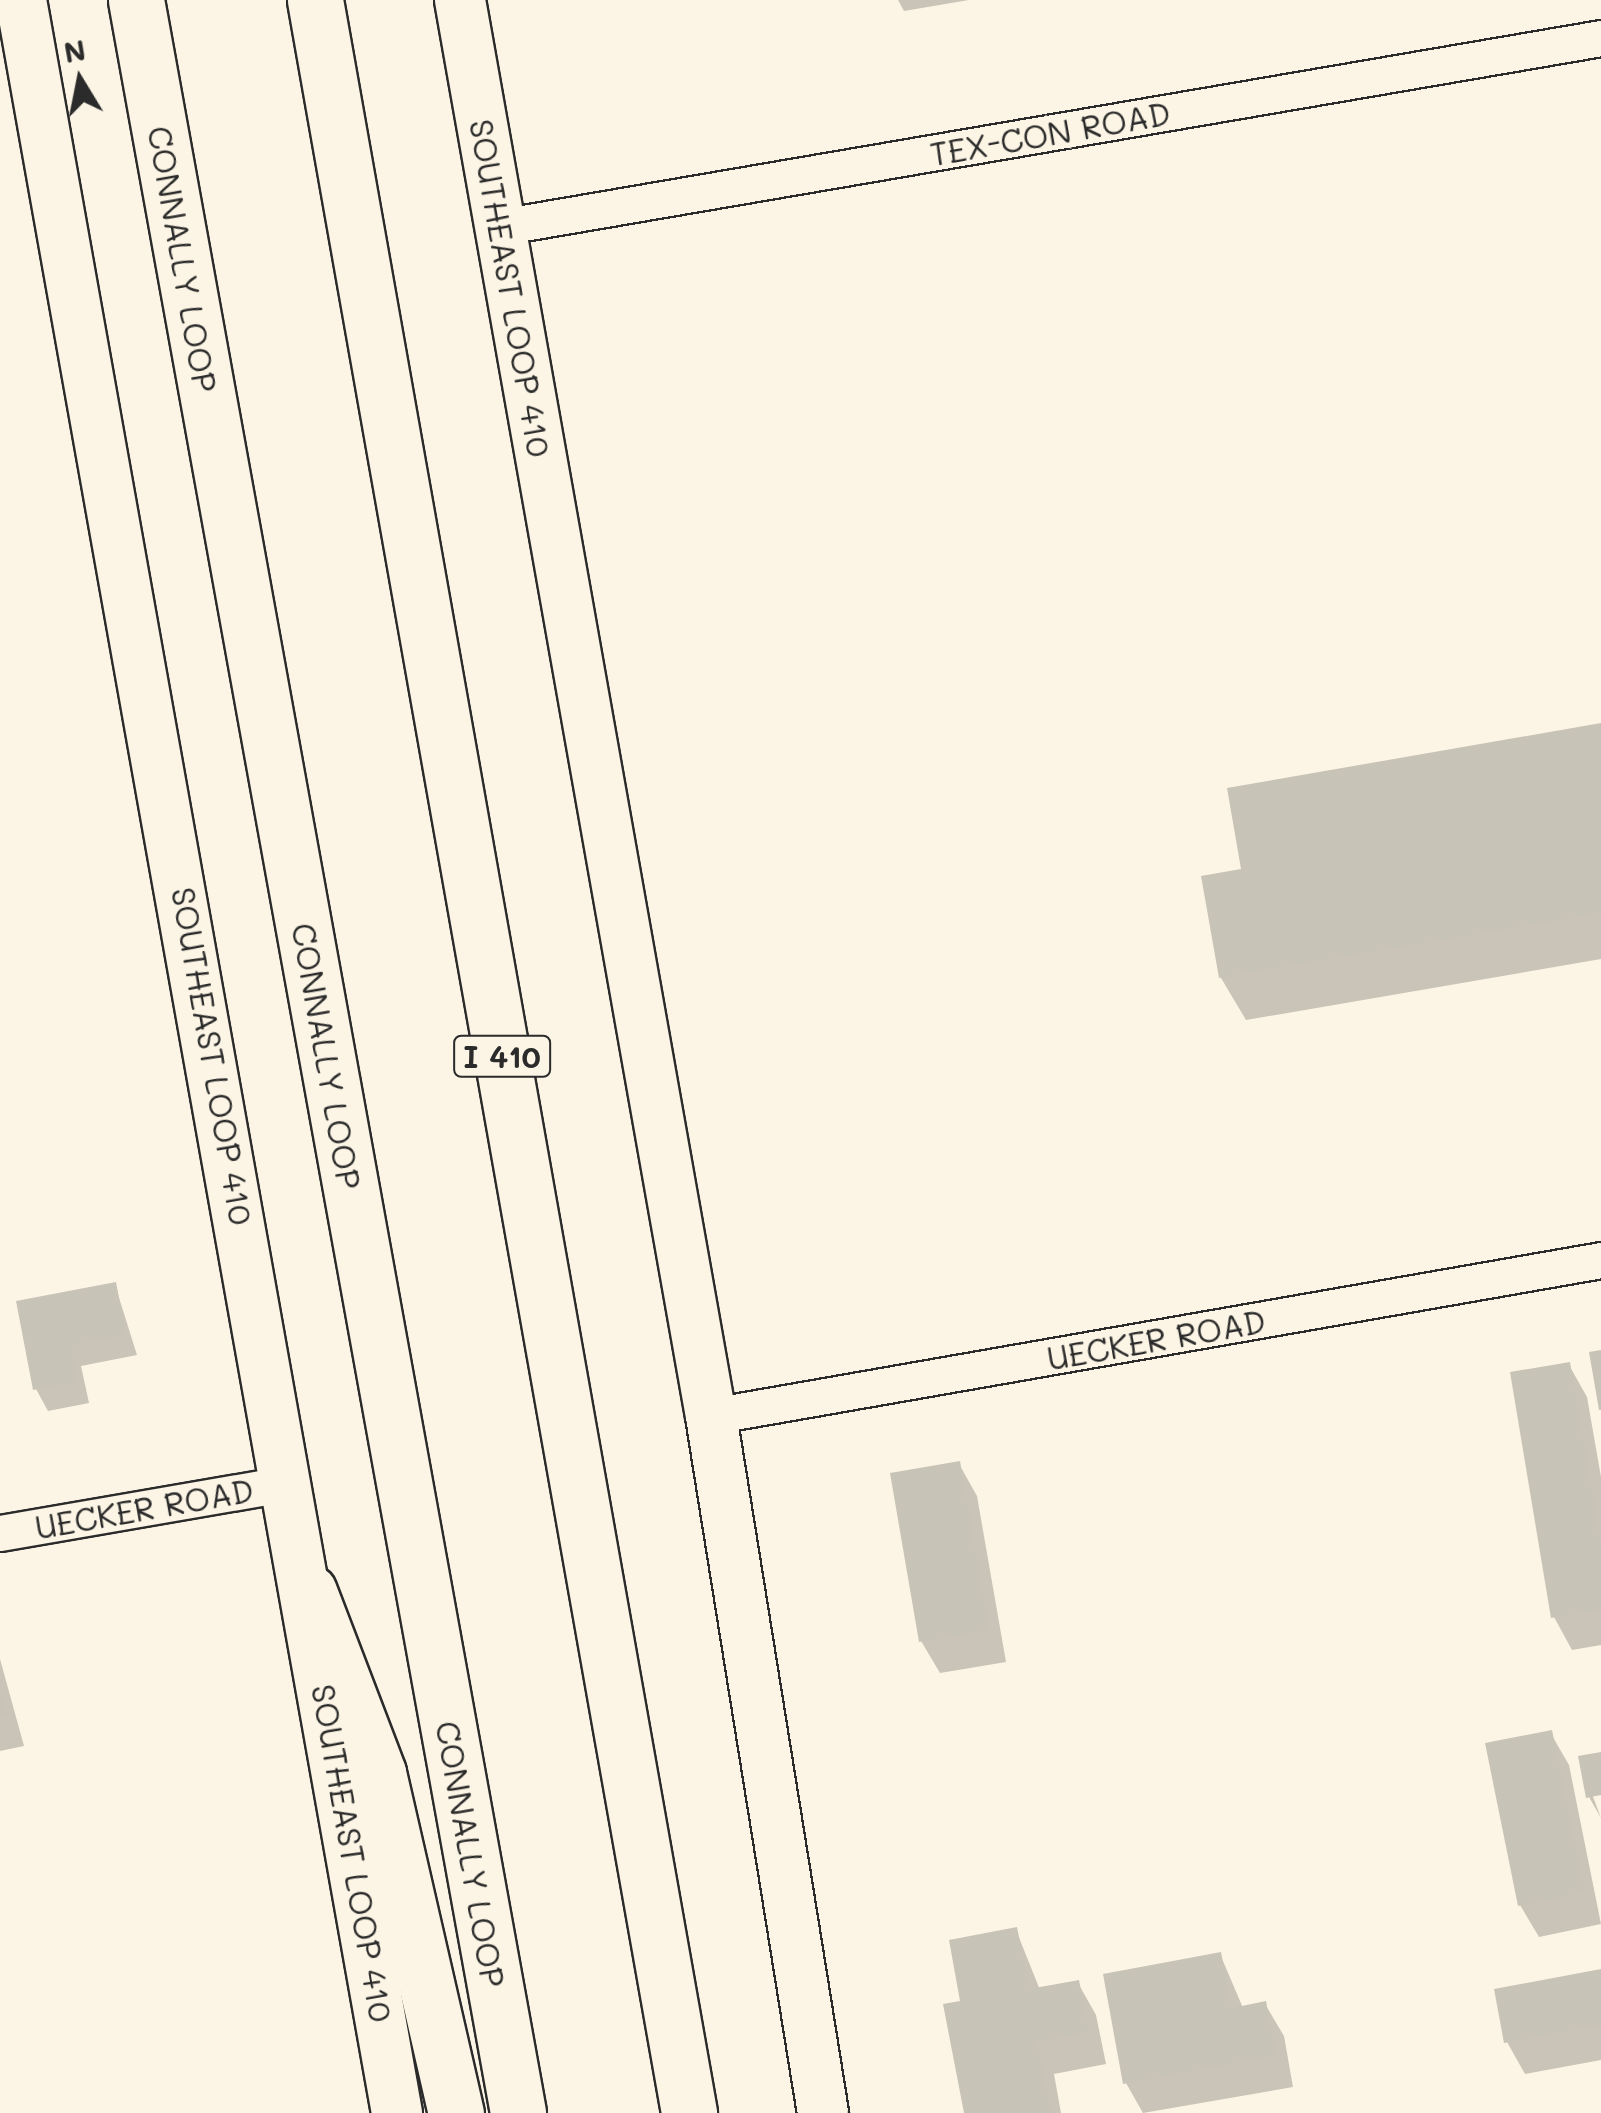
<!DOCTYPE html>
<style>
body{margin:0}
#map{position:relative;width:1601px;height:2113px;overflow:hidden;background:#fcf5e5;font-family:Mali,sans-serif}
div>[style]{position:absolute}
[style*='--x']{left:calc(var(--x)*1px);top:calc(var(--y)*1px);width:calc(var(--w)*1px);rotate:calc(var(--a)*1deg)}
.shadow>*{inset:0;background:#0003}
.building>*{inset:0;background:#c8c3b7}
.roads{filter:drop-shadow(2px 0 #2b2b2b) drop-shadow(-2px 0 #2b2b2b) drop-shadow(0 2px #2b2b2b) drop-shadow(0 -2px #2b2b2b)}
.minor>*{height:35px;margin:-17.5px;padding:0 17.5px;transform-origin:17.5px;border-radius:17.5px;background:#fcf5e5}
.secondary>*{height:50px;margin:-25px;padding:0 25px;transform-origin:25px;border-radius:25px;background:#fcf5e5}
.motorway>*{height:55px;margin:-27.5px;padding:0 27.5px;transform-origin:27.5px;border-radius:27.5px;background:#fcf5e5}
span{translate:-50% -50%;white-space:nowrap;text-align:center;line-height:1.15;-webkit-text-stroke:8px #fcf5e5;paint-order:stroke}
.shield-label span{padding:2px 8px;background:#fcf5e5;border:2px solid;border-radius:8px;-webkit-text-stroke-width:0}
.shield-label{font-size:30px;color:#2b2b2b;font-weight:700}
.street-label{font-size:32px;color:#2b2b2b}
.north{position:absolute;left:30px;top:30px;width:100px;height:100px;-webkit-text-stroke:8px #fcf5e5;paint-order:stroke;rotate:350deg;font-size:28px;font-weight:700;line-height:40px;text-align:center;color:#2b2b2b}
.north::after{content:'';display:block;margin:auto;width:35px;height:45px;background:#2b2b2b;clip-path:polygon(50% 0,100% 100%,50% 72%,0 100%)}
</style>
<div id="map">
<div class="shadow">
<div style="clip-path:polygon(898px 0,969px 0,904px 11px)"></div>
<div style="clip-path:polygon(1601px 725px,1601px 959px,1246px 1020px,1221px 978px,1204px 878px,1243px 871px)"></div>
<div style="clip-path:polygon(115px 1285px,137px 1355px,81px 1366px,89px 1403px,48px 1411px,36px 1389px)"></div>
<div style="clip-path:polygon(1569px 1365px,1587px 1397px,1601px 1477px,1601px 1645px,1572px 1650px,1554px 1617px)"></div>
<div style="clip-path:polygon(959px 1464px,977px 1496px,1006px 1662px,940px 1673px,921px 1641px)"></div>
<div style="clip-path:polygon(0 1659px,24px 1746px,0 1751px)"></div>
<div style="clip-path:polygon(1550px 1732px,1569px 1765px,1601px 1924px,1539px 1937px,1520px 1905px)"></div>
<div style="clip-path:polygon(1601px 1755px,1601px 1792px,1592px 1794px,1601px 1818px,1589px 1797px)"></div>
<div style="clip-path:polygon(1016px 1930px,1040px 1990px,1078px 1983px,1096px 2015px,1106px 2064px,1054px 2074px,1061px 2113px,966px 2113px,963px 2004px)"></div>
<div style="clip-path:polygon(1220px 1954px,1243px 2008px,1265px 2004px,1284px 2036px,1293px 2087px,1143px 2113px,1126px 2083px)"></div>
<div style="clip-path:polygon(1601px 1972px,1601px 2060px,1525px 2074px,1507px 2042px)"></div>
</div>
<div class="building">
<div style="clip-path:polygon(1601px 723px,1601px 913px,1219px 978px,1201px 876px,1241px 869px,1227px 788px)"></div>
<div style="clip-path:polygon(116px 1282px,126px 1334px,71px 1345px,78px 1382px,33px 1390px,16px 1301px)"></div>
<div style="clip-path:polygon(1601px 1350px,1601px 1410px,1599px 1410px,1589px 1352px)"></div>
<div style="clip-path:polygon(1570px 1362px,1601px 1544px,1601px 1610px,1551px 1618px,1510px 1372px)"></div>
<div style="clip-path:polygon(960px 1461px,989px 1630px,919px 1642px,890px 1473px)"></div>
<div style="clip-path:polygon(0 1688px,7px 1714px,0 1716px)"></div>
<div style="clip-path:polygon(1552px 1730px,1585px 1892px,1518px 1906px,1485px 1743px)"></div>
<div style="clip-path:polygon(1601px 1752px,1601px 1795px,1586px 1798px,1578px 1756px)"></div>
<div style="clip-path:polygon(1017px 1927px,1029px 1989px,1079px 1980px,1089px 2032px,1037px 2042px,1051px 2113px,964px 2113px,943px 2004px,960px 2001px,949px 1940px)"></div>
<div style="clip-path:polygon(1221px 1952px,1232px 2008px,1266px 2001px,1276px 2055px,1123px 2084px,1103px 1974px)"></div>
<div style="clip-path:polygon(1601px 1969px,1601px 2025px,1504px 2043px,1494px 1989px)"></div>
</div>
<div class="roads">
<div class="minor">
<div style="--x:500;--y:227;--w:1117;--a:-9.74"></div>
<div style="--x:711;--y:1416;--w:904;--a:-9.94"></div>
<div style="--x:0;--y:1533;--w:292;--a:-9.8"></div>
</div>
<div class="secondary">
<div style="--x:21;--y:0;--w:2146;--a:79.91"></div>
<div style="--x:460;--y:0;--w:1438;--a:79.95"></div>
<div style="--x:711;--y:1416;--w:706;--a:80.87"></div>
</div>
<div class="motorway">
<div style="--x:136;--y:0;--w:2147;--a:79.75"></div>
<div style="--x:315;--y:0;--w:2146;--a:79.96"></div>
<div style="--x:309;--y:1592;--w:194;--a:69.1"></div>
<div style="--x:378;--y:1773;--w:349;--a:77.1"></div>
</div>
</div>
<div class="shield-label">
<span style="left:502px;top:1056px">I 410</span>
</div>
<div class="street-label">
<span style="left:1050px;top:133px;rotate:-10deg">TEX-CON ROAD</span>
<span style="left:183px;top:259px;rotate:80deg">CONNALLY LOOP</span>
<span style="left:511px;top:288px;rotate:80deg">SOUTHEAST LOOP 410</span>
<span style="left:213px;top:1056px;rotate:80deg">SOUTHEAST LOOP 410</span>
<span style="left:327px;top:1056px;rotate:80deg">CONNALLY LOOP</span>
<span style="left:1156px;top:1339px;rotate:-10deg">UECKER ROAD</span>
<span style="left:144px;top:1508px;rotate:-10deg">UECKER ROAD</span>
<span style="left:353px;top:1853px;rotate:80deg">SOUTHEAST LOOP 410</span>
<span style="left:471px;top:1854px;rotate:80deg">CONNALLY LOOP</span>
</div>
<div class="north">N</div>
</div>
